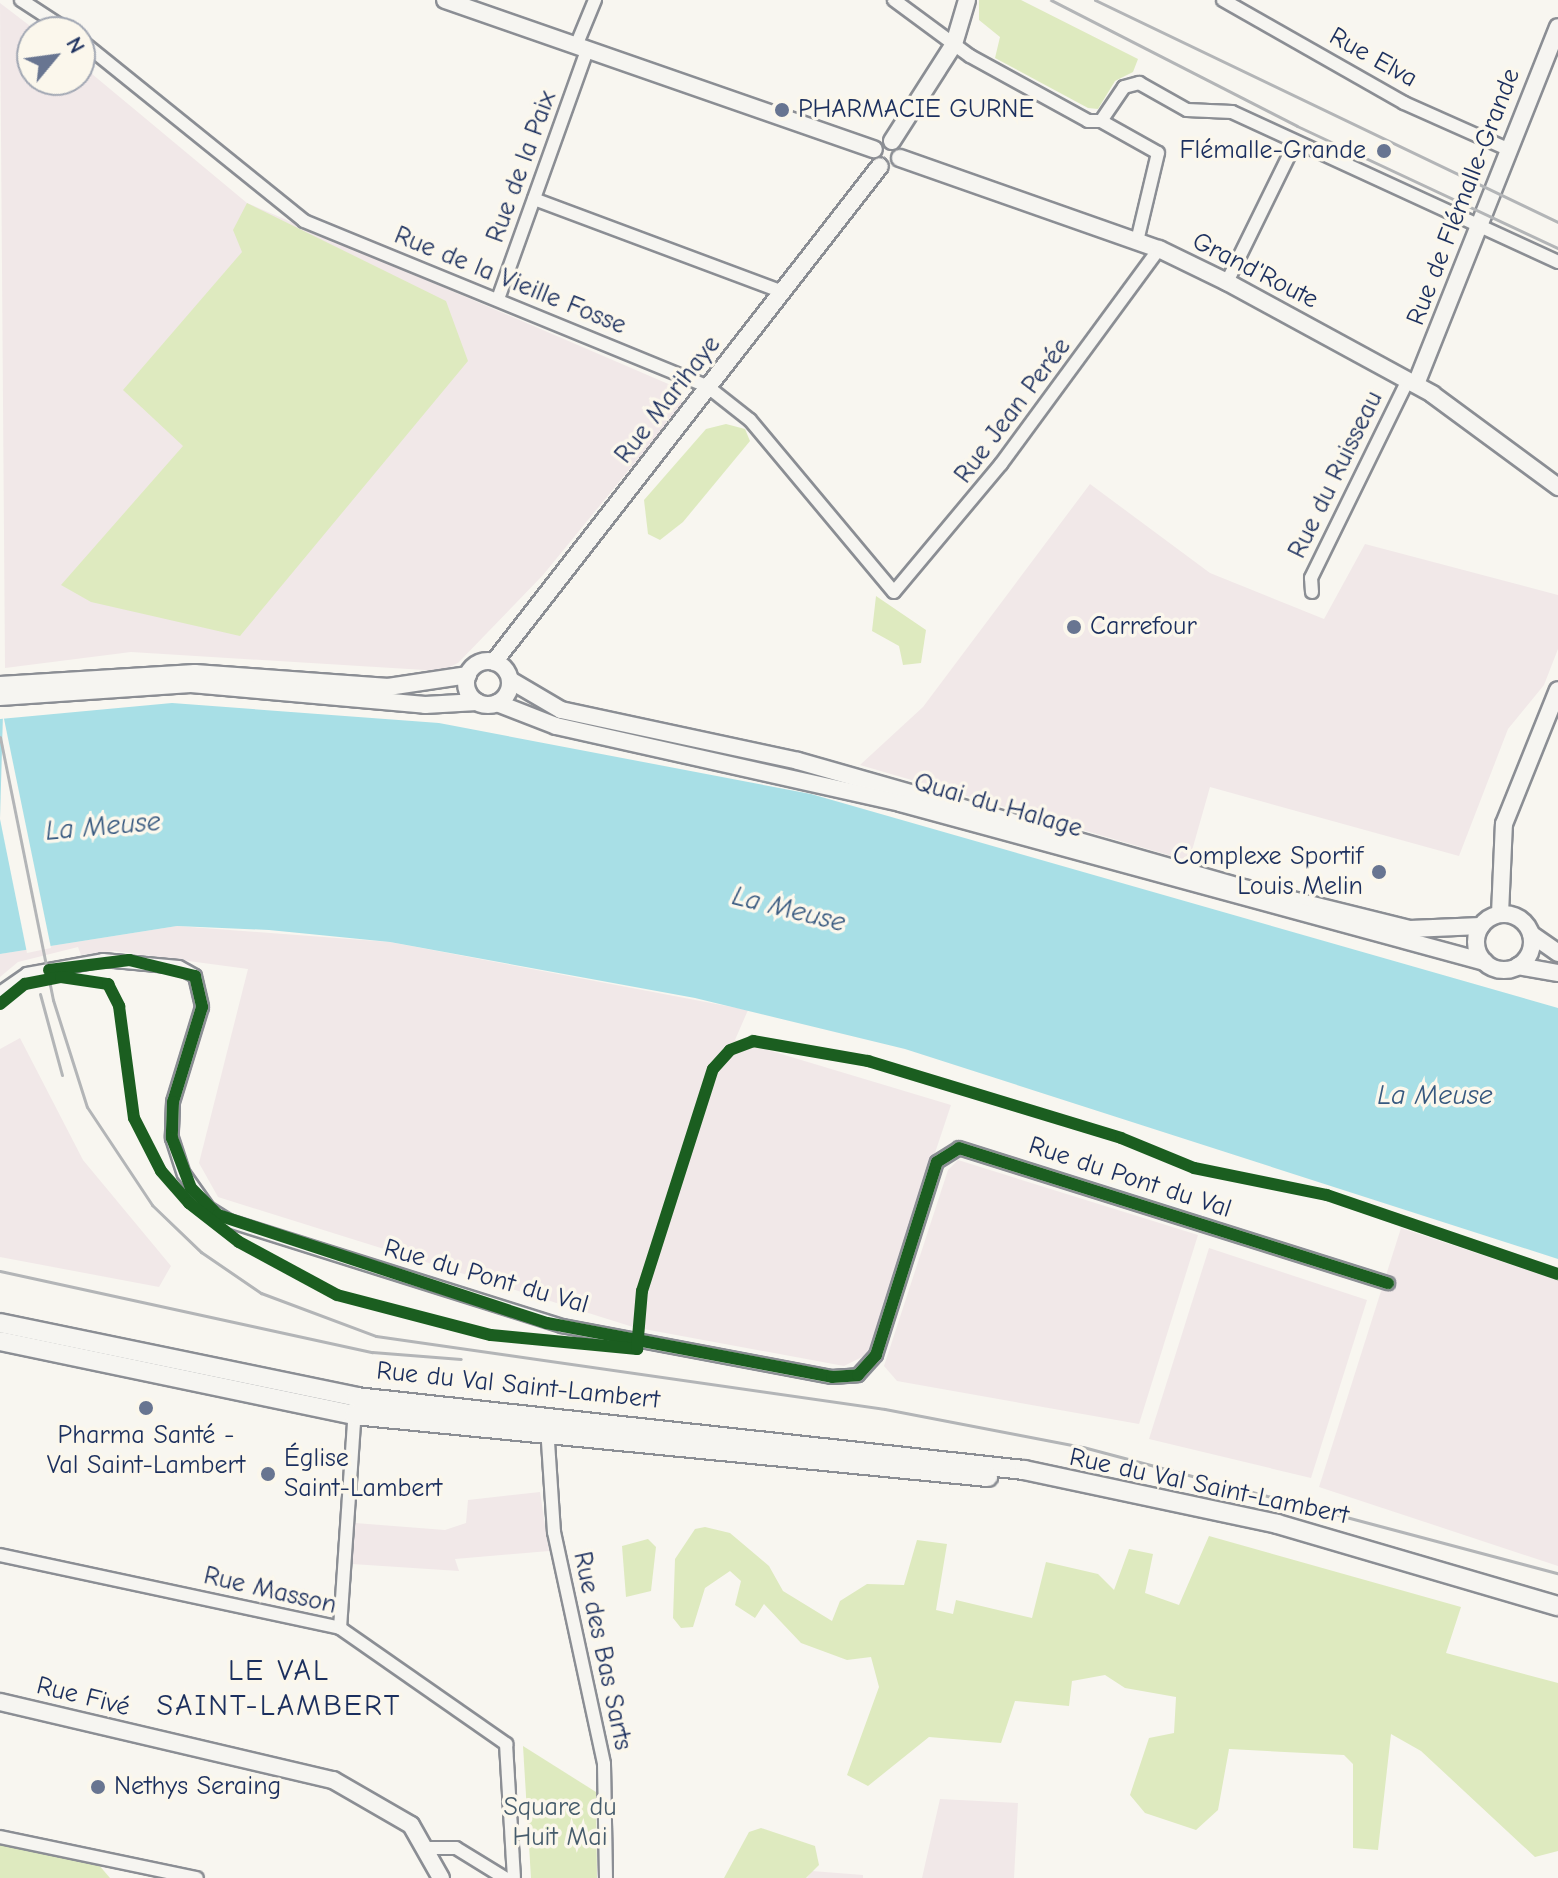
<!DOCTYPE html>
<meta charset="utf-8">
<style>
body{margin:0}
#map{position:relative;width:1558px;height:1878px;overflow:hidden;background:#f8f6f0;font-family:"Comic Neue",sans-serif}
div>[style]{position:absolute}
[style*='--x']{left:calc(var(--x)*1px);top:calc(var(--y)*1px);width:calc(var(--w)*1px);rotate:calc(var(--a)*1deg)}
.built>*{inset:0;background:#f1e8e8}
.green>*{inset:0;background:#deeabf}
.water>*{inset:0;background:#a8dfe6}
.pier>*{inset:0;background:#f8f6f0}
.roads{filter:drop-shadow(2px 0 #8b8e94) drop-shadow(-2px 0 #8b8e94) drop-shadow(0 2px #8b8e94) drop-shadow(0 -2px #8b8e94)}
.street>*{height:12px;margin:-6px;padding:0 6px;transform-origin:6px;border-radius:6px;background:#f6f5f1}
.secondary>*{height:16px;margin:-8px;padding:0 8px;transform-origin:8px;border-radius:8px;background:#f6f5f1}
.secondary>.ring{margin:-8px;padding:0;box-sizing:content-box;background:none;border:16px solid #f6f5f1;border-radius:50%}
.primary>*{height:18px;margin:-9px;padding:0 9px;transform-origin:9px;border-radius:9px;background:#f6f5f1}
.rail>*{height:3px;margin:-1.5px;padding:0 1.5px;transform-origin:1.5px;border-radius:1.5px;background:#b3b5b7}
.cycleway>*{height:12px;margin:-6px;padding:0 6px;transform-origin:6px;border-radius:6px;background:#1b5e20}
.dots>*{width:22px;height:22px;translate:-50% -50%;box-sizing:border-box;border:4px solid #fbf7ec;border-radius:50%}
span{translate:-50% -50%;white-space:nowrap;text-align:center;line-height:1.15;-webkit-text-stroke:7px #fbf7ec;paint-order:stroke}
.street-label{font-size:26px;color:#1b2f5e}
.poi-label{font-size:26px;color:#1b2f5e}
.left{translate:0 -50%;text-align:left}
.right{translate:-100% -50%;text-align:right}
.park-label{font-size:26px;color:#465c6c}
.water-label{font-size:28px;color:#36587f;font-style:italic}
.quarter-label{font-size:30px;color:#1b2f5e;letter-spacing:2px}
.north{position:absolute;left:16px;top:16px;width:80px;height:80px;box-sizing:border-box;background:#fbf7ec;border:2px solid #a1a7b3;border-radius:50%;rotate:61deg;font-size:22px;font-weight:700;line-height:32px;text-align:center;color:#1b2f5e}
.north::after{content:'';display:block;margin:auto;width:28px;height:36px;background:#687591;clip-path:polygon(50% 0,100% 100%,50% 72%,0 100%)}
</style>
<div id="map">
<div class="built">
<div style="clip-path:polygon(0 3px,38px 32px,32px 32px,32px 80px,80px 80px,80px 64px,247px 203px,680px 389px,682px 405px,543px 575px,458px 663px,441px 671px,131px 652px,5px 668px)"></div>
<div style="clip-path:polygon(1090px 484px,1210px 573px,1324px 619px,1365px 544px,1558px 595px,1558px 649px,1544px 685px,1508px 729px,1459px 856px,1210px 787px,1189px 861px,860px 765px,923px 707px)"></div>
<div style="clip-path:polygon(177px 926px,390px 942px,748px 1010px,735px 1040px,951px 1105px,868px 1354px,844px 1366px,633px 1327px,218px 1197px,199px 1163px,248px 969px,114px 951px,81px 955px,78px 947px,18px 962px,0 977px,0 954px)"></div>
<div style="clip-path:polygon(20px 1038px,83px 1160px,171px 1266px,159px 1287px,0 1257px,0 1049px)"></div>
<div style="clip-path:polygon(958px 1160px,1198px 1235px,1139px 1424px,897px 1381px,884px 1366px,948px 1170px)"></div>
<div style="clip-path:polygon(1401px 1228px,1558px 1280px,1558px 1566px,1319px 1487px)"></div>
<div style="clip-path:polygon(1209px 1248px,1367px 1300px,1311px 1478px,1149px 1439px)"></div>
<div style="clip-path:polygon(540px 1492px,549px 1551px,455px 1559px,459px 1571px,352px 1564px,355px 1523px,445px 1530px,466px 1523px,468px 1500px)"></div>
<div style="clip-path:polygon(940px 1799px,1018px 1803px,1014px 1878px,922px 1878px)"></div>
<div style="clip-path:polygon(812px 1871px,863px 1875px,863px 1878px,807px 1878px)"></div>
</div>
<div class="green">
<div style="clip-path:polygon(979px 0,1021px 0,1138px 59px,1133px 72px,1115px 81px,1098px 109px,1088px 108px,995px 58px,1000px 37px,979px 20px)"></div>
<div style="clip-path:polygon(247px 203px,446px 301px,468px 361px,240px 636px,91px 602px,61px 585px,183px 446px,123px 390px,242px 252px,233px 230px)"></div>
<div style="clip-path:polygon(726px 424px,745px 429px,750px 441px,683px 522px,660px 540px,648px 534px,644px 500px,706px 429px)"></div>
<div style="clip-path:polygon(876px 596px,926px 630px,921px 663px,903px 665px,899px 646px,872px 631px)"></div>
<div style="clip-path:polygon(705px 1527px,730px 1533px,769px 1566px,783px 1591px,832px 1621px,840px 1601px,867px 1584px,904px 1585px,917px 1540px,947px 1544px,936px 1610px,953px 1614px,956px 1600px,1032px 1618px,1046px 1562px,1098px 1574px,1114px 1590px,1129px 1549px,1153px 1554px,1145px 1593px,1179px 1605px,1209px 1536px,1461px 1607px,1446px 1653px,1558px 1683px,1558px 1851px,1535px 1857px,1421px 1751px,1391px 1734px,1378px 1850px,1353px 1848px,1353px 1764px,1344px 1755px,1229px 1749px,1218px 1810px,1196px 1830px,1145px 1813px,1130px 1795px,1149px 1738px,1174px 1733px,1176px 1697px,1125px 1688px,1105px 1675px,1072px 1681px,1069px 1706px,1015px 1701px,1001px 1743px,929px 1737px,868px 1786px,847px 1775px,879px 1687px,871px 1657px,847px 1660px,801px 1643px,764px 1604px,755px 1618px,735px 1605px,741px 1581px,730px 1571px,705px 1588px,693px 1627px,681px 1628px,673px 1618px,675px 1559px,695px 1529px)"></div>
<div style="clip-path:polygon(648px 1539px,656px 1547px,651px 1591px,626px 1597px,622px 1546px)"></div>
<div style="clip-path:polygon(523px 1746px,596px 1792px,597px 1878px,531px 1878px)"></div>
<div style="clip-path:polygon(761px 1828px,815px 1846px,819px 1865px,806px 1878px,724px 1878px,749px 1832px)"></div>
<div style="clip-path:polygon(0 1842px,98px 1864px,110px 1878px,0 1878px)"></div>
</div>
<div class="water">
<div style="clip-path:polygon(172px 703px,439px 723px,811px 794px,1558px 1008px,1558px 1259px,905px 1049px,695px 998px,390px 942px,269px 930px,177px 926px,0 954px,0 719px)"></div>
</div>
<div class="pier">
<div style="clip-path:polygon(3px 714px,51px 948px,27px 953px,0 819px)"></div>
</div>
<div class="roads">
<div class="street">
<div style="--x:21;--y:0;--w:59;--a:33.1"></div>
<div style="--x:894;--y:0;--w:94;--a:36.4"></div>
<div style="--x:970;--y:56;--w:135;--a:28.8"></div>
<div style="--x:1088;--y:121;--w:13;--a:0"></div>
<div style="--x:1101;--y:121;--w:41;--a:-55.9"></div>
<div style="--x:1124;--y:87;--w:16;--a:-15"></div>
<div style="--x:1139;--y:83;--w:55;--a:29.4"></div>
<div style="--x:1187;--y:110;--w:45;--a:2.5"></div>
<div style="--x:1232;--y:112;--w:359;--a:24.7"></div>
<div style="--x:1223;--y:0;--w:208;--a:29.6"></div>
<div style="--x:1404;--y:103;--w:111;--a:24"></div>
<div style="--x:80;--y:40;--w:288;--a:38.9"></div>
<div style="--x:304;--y:221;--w:437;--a:22.3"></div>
<div style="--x:708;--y:387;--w:53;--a:38.2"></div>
<div style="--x:750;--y:420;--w:224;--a:50.1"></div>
<div style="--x:894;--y:592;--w:167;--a:-50.1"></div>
<div style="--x:1001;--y:464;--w:267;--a:-53.7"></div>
<div style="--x:576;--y:46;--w:50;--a:-67.6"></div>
<div style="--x:1101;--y:121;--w:65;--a:29.3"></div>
<div style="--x:1158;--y:153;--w:90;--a:103.4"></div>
<div style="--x:534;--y:199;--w:266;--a:20.5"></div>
<div style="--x:1227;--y:282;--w:155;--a:-63.9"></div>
<div style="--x:498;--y:299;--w:264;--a:-70.3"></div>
<div style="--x:1312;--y:592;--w:14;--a:-94"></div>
<div style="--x:1311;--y:578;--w:220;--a:-63.9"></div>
<div style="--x:0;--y:993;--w:33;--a:-35"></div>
<div style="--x:27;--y:974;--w:77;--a:-10.4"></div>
<div style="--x:103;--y:960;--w:76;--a:5.3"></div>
<div style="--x:179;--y:967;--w:18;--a:29"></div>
<div style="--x:195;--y:976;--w:32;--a:77"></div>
<div style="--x:202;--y:1007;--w:99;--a:107"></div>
<div style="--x:173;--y:1102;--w:36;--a:92"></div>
<div style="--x:172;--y:1138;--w:38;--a:72"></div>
<div style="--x:184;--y:1174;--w:42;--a:54.8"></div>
<div style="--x:208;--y:1208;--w:25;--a:32"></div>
<div style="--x:229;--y:1221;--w:349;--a:17.5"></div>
<div style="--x:562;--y:1326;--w:275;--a:10.7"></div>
<div style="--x:832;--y:1377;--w:26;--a:-4"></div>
<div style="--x:858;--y:1375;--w:27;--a:-48"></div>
<div style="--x:876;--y:1355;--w:202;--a:-72.5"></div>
<div style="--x:937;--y:1162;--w:26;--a:-32"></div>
<div style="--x:959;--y:1148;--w:450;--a:17.5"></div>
<div style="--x:547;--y:1427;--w:105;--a:86.2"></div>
<div style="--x:554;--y:1532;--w:237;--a:77.8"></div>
<div style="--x:604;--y:1764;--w:114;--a:89"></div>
<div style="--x:0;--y:1555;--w:348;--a:12.1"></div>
<div style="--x:340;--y:1628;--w:203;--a:34.9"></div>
<div style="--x:506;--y:1744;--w:134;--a:86.6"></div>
<div style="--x:340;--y:1628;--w:222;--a:-86.1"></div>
<div style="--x:0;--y:1837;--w:201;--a:11.8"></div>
<div style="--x:429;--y:1848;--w:27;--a:0"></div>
<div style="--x:456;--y:1848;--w:57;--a:31.5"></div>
</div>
<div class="secondary">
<div style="--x:445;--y:0;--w:454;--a:19.2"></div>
<div style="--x:892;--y:141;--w:115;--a:-57.4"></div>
<div style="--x:954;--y:44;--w:46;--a:-73.5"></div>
<div style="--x:900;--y:158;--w:275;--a:19.4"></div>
<div style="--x:1159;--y:249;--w:76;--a:25.9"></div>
<div style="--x:1227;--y:282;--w:234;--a:28.6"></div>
<div style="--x:1432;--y:394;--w:157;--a:36.4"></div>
<div style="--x:1416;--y:384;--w:384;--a:-68.3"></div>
<div class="ring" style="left:466px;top:661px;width:28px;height:28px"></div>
<div style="--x:494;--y:662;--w:628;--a:-52.11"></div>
<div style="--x:510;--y:680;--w:59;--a:30.5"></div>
<div style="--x:561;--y:710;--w:242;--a:12.1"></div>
<div style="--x:798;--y:761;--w:455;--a:15.9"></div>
<div style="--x:1236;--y:886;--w:179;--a:13.9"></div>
<div style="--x:1410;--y:929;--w:71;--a:-2.4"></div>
<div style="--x:0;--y:685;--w:195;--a:-3.5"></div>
<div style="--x:195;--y:673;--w:194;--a:4.1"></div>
<div style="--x:388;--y:687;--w:81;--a:-8.5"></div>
<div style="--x:0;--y:697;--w:191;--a:-3.9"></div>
<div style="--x:191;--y:684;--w:235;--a:5.1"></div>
<div style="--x:425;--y:705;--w:52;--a:-3.3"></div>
<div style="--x:497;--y:703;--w:63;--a:21.3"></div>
<div style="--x:556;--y:726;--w:353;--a:12.6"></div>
<div style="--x:900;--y:803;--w:606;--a:15.21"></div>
<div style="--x:1500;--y:914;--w:90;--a:-87.5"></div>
<div style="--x:1504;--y:824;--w:144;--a:-68.1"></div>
<div class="ring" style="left:1476px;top:914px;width:40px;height:40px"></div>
<div style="--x:1531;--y:934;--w:33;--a:35"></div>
<div style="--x:1518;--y:966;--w:41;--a:9.9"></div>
<div style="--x:0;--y:1702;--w:342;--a:13.2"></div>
<div style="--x:333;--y:1780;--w:90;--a:30"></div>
<div style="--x:411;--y:1825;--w:61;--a:60.5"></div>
</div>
<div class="primary">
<div style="--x:0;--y:1323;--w:364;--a:11.7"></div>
<div style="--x:356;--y:1397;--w:672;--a:6.24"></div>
<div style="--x:1024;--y:1470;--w:259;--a:12"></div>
<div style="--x:1277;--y:1524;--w:293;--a:16.3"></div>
<div style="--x:0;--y:1341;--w:362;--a:11.8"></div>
<div style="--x:354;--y:1415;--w:637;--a:5.59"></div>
</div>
</div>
<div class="rail">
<div style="--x:1051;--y:0;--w:276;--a:27.1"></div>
<div style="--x:1297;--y:126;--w:288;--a:25.1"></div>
<div style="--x:1095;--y:0;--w:513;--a:25.62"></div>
<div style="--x:0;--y:737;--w:268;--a:78.6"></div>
<div style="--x:53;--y:1000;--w:112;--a:72.4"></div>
<div style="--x:87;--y:1107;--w:118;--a:56.4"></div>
<div style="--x:152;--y:1205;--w:68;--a:43.8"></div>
<div style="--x:201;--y:1252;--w:73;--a:34.3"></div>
<div style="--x:261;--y:1293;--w:123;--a:20.5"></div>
<div style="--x:376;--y:1336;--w:514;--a:8.16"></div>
<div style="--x:885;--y:1409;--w:202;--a:10.9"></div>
<div style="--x:1083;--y:1447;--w:491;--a:14.9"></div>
<div style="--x:40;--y:994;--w:84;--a:74.8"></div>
<div style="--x:0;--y:1271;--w:381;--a:12.3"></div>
<div style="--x:372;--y:1352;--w:89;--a:4.5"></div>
</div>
<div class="cycleway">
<div style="--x:49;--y:970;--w:81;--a:-7.1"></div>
<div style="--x:129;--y:960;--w:68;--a:13.6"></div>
<div style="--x:195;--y:976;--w:32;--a:77"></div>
<div style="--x:202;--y:1007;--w:99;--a:107"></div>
<div style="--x:173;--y:1102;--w:36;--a:92"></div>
<div style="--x:172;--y:1138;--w:53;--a:69.2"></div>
<div style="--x:191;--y:1188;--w:38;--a:45"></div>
<div style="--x:218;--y:1215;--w:346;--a:18.2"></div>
<div style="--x:547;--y:1323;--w:290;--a:10.7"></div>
<div style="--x:832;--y:1377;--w:26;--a:-4"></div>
<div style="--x:858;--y:1375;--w:27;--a:-48"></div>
<div style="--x:876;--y:1355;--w:202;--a:-72.5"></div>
<div style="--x:937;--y:1162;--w:26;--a:-32"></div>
<div style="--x:959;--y:1148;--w:450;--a:17.5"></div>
<div style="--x:0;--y:1004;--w:32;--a:-39"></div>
<div style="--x:25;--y:984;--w:37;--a:-11"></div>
<div style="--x:61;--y:977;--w:48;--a:8.5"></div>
<div style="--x:108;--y:984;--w:25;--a:63"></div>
<div style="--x:119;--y:1006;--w:113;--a:82.4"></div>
<div style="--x:134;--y:1118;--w:59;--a:63"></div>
<div style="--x:161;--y:1171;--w:43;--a:48.8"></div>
<div style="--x:189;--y:1203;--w:63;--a:38"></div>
<div style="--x:239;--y:1242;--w:111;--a:28.4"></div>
<div style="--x:337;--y:1295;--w:159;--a:14.6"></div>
<div style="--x:491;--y:1335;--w:147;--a:5.5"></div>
<div style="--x:637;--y:1349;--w:58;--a:-85.1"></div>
<div style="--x:642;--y:1291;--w:233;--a:-72.3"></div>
<div style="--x:713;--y:1069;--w:25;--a:-48"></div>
<div style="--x:730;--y:1050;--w:25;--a:-21"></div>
<div style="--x:753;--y:1041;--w:117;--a:9.9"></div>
<div style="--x:868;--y:1061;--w:264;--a:16.9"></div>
<div style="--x:1121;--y:1138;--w:79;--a:22.3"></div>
<div style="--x:1194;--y:1168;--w:136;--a:11.5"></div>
<div style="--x:1327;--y:1195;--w:244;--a:18.9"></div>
</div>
<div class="dots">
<div style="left:782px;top:110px;background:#687591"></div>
<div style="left:1384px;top:151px;background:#687591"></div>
<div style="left:1074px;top:627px;background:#687591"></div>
<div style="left:1379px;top:872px;background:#687591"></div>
<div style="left:146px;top:1408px;background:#687591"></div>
<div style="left:268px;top:1474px;background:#687591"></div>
<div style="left:98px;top:1787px;background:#687591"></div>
</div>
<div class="street-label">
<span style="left:1373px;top:58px;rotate:29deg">Rue Elva</span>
<span style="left:522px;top:167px;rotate:-70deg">Rue de la Paix</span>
<span style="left:1464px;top:197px;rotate:-69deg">Rue de Flémalle-Grande</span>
<span style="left:1255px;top:271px;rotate:27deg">Grand'Route</span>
<span style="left:510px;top:281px;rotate:22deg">Rue de la Vieille Fosse</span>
<span style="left:668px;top:400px;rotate:-52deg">Rue Marihaye</span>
<span style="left:1013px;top:411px;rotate:-53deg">Rue Jean Perée</span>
<span style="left:1336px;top:475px;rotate:-64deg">Rue du Ruisseau</span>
<span style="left:998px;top:806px;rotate:16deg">Quai du Halage</span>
<span style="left:1130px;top:1178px;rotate:18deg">Rue du Pont du Val</span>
<span style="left:486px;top:1277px;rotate:16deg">Rue du Pont du Val</span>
<span style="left:518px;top:1386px;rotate:6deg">Rue du Val Saint-Lambert</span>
<span style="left:1209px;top:1487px;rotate:12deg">Rue du Val Saint-Lambert</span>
<span style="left:270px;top:1591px;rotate:13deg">Rue Masson</span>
<span style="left:602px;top:1651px;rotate:78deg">Rue des Bas Sarts</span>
<span style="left:83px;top:1697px;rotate:14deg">Rue Fivé</span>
</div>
<div class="poi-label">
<span class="left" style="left:798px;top:110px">PHARMACIE GURNE</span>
<span class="right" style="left:1366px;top:151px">Flémalle-Grande</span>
<span class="left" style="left:1090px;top:627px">Carrefour</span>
<span class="right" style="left:1363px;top:872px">Complexe Sportif<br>Louis Melin</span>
<span style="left:146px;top:1451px">Pharma Santé -<br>Val Saint-Lambert</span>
<span class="left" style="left:284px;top:1474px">Église<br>Saint-Lambert</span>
<span class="left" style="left:114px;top:1787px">Nethys Seraing</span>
</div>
<div class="park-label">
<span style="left:560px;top:1823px">Square du<br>Huit Mai</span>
</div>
<div class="water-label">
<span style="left:103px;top:826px;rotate:-5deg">La Meuse</span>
<span style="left:789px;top:909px;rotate:14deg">La Meuse</span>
<span style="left:1435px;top:1095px">La Meuse</span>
</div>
<div class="quarter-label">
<span style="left:279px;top:1688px">LE VAL<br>SAINT-LAMBERT</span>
</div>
<div class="north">N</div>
</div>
